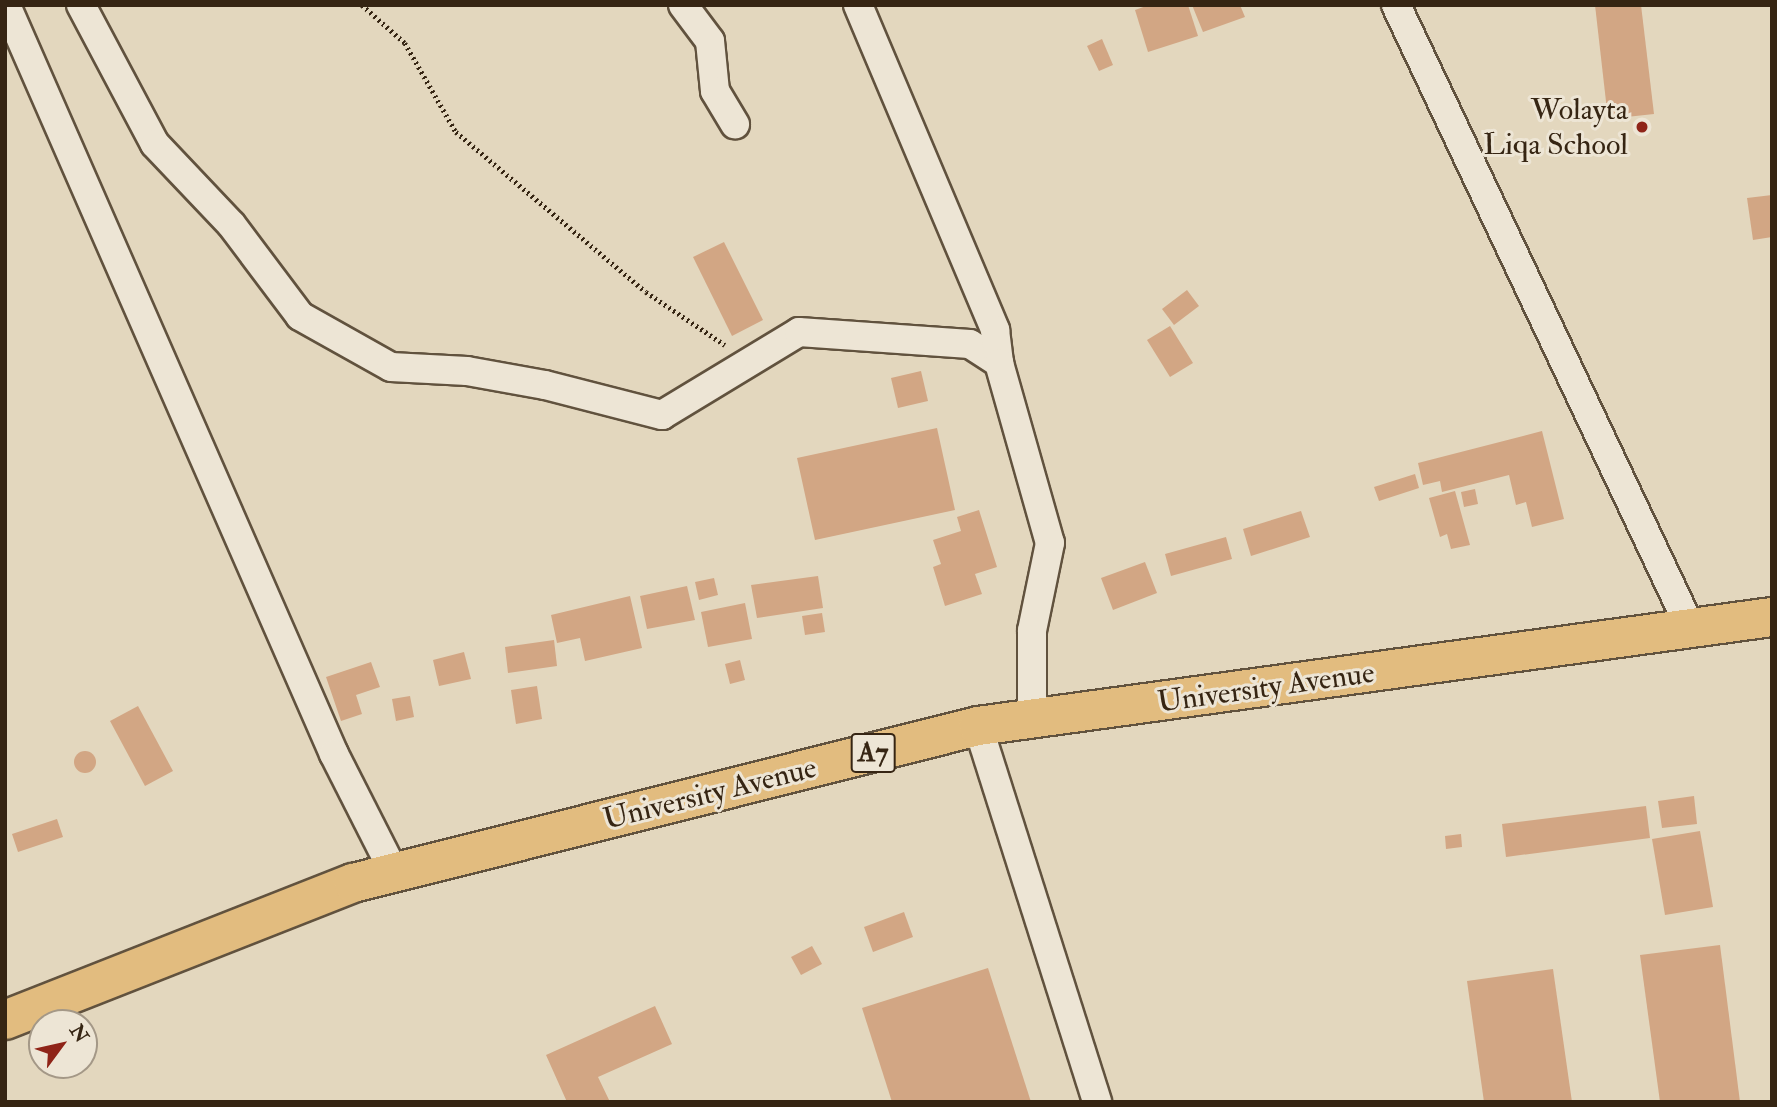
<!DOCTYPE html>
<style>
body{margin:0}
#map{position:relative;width:1777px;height:1107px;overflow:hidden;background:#e3d7be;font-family:"IM FELL Double Pica",serif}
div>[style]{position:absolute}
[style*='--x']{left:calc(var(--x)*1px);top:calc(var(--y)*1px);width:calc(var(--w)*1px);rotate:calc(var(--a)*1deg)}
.building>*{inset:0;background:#d2a684}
.round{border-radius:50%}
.path>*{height:4.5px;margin-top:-2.25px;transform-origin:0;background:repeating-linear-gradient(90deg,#362513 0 2px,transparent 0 5.5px)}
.roads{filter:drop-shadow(2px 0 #61523e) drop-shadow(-2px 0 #61523e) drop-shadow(0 2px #61523e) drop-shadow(0 -2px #61523e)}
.street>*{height:28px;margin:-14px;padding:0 14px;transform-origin:14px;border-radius:14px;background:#ede5d5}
.highway>*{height:38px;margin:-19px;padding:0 19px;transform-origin:19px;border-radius:19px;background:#e2bc7f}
.dots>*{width:19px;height:19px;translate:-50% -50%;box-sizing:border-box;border:4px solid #ede5d5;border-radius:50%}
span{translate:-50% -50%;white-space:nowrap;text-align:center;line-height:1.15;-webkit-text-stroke:6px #ede5d5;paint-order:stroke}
.shield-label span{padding:2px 5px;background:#ede5d5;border:2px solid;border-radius:5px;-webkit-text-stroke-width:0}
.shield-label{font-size:28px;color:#362513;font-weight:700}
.poi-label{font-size:30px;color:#362513}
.right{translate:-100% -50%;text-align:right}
.street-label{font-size:30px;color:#362513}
.frame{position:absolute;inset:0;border:7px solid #362513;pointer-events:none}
.north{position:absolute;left:28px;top:1009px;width:70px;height:70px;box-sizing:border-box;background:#ede5d5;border:2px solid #a49887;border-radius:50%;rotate:57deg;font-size:19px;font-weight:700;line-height:28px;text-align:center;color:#362513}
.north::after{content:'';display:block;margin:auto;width:24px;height:32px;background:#8f2418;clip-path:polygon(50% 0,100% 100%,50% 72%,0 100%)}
</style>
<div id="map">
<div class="building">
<div style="clip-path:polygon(1149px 5px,1188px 5px,1198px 36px,1148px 52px,1135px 10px)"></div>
<div style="clip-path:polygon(1192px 5px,1240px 5px,1245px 17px,1203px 32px)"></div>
<div style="clip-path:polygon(1595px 5px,1641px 5px,1654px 114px,1608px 119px)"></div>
<div style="clip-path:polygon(1102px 39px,1113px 65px,1099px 71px,1087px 46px)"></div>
<div style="clip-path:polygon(1772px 195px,1772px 237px,1753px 240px,1747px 198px)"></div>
<div style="clip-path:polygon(724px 242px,763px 320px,732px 336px,693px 257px)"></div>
<div style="clip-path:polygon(1187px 290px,1199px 306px,1174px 325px,1162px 309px)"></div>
<div style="clip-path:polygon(1170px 326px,1193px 363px,1170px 377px,1147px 340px)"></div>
<div style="clip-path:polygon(921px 371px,928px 401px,898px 408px,891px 378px)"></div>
<div style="clip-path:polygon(937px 428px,955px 510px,815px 540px,797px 458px)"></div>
<div style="clip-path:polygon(1542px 431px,1564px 519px,1532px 527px,1526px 502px,1516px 505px,1509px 475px,1442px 492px,1440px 481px,1423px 485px,1418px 463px)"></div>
<div style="clip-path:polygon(1415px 474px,1419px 488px,1379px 501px,1374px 487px)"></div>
<div style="clip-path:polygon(1475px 489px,1478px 504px,1464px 507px,1461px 492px)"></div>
<div style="clip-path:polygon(1455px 491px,1470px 545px,1451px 549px,1447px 534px,1440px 537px,1429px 498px)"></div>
<div style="clip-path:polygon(979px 510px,997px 567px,975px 574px,982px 594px,945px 606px,933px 567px,941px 564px,933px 540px,961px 531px,957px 517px)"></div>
<div style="clip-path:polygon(1301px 511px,1310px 537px,1251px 556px,1243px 529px)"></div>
<div style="clip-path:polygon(1226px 537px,1232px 559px,1171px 576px,1165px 554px)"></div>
<div style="clip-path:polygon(1145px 562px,1157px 593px,1113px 610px,1101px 578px)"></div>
<div style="clip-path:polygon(818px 576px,823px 608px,757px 618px,751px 585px)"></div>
<div style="clip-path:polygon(714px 578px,718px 595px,699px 600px,695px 582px)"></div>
<div style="clip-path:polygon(687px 586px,695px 620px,647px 629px,640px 596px)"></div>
<div style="clip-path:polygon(630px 596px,642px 648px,585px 661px,580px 638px,557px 643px,551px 615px)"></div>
<div style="clip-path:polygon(745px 603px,752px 639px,708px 647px,701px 612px)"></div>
<div style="clip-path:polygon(822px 613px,825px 632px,805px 635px,802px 616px)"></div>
<div style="clip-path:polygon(554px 640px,557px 666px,508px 673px,505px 647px)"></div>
<div style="clip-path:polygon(464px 652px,471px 679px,439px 686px,433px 660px)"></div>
<div style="clip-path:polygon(740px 660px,745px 680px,730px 684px,725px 664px)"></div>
<div style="clip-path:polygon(371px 662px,380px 687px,356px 695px,362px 714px,341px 721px,326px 677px)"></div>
<div style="clip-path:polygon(537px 686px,542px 719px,516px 724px,511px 690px)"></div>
<div style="clip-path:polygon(410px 696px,414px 717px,396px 721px,392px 699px)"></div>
<div style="clip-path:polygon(138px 706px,173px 771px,145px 786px,110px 721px)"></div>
<div class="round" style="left:74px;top:751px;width:22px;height:22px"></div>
<div style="clip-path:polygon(1694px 796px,1697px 824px,1662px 828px,1658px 801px)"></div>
<div style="clip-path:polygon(1646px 806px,1650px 838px,1506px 857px,1502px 824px)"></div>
<div style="clip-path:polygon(57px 819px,63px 837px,18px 852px,12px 834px)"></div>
<div style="clip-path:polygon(1700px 831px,1713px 907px,1665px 915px,1652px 839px)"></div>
<div style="clip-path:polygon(1461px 834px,1462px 847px,1446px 849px,1445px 836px)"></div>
<div style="clip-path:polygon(904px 912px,913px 937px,873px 952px,864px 927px)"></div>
<div style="clip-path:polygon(1720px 945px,1740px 1102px,1660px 1102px,1640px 955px)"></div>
<div style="clip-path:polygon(812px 946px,822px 964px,801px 975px,791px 957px)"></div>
<div style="clip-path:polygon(988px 968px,1031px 1102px,892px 1102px,862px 1008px)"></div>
<div style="clip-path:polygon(1553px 969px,1572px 1102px,1484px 1102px,1467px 981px)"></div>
<div style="clip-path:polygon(655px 1006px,672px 1044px,598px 1077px,610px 1102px,567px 1102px,546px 1055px)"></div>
</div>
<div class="path">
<div style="--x:362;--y:5;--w:57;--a:41.5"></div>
<div style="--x:405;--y:43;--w:103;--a:60.2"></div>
<div style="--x:456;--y:132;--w:248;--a:40.1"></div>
<div style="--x:646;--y:292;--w:95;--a:33.9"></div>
</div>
<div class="roads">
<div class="street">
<div style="--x:6;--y:5;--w:818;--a:66.35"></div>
<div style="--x:334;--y:754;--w:135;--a:63.1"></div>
<div style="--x:81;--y:5;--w:157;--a:62"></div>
<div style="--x:155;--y:144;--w:110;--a:46.5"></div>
<div style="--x:231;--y:224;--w:115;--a:53.1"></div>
<div style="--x:300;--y:316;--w:104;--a:29.3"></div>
<div style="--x:391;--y:367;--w:76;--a:3"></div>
<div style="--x:467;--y:371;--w:79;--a:10.2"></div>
<div style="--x:545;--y:385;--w:121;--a:14.4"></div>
<div style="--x:662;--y:415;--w:160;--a:-31.2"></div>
<div style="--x:799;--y:332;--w:171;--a:4"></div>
<div style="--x:970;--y:344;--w:35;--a:33"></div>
<div style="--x:683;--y:5;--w:45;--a:53.1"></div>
<div style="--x:710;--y:41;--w:50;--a:84.3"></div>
<div style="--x:715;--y:91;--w:39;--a:59"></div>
<div style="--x:858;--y:5;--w:353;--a:67.1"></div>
<div style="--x:995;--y:330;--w:33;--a:83"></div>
<div style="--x:999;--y:363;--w:187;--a:74.2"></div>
<div style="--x:1050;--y:543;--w:90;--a:101.6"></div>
<div style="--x:1032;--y:631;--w:89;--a:90"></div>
<div style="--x:1396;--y:5;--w:690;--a:64.7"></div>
<div style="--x:978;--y:726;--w:394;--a:72.4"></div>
</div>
<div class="highway">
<div style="--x:5;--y:1020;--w:374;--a:-21.5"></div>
<div style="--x:353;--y:883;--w:644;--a:-14.1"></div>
<div style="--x:978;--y:726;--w:801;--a:-7.82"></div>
</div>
</div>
<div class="dots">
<div style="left:1642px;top:127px;background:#8f2418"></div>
</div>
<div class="shield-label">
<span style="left:873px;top:753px">A7</span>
</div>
<div class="poi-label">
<span class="right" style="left:1628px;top:127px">Wolayta<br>Liqa School</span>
</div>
<div class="street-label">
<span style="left:1266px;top:688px;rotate:-8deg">University Avenue</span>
<span style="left:710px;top:794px;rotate:-14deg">University Avenue</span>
</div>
<div class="frame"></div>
<div class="north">N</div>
</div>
